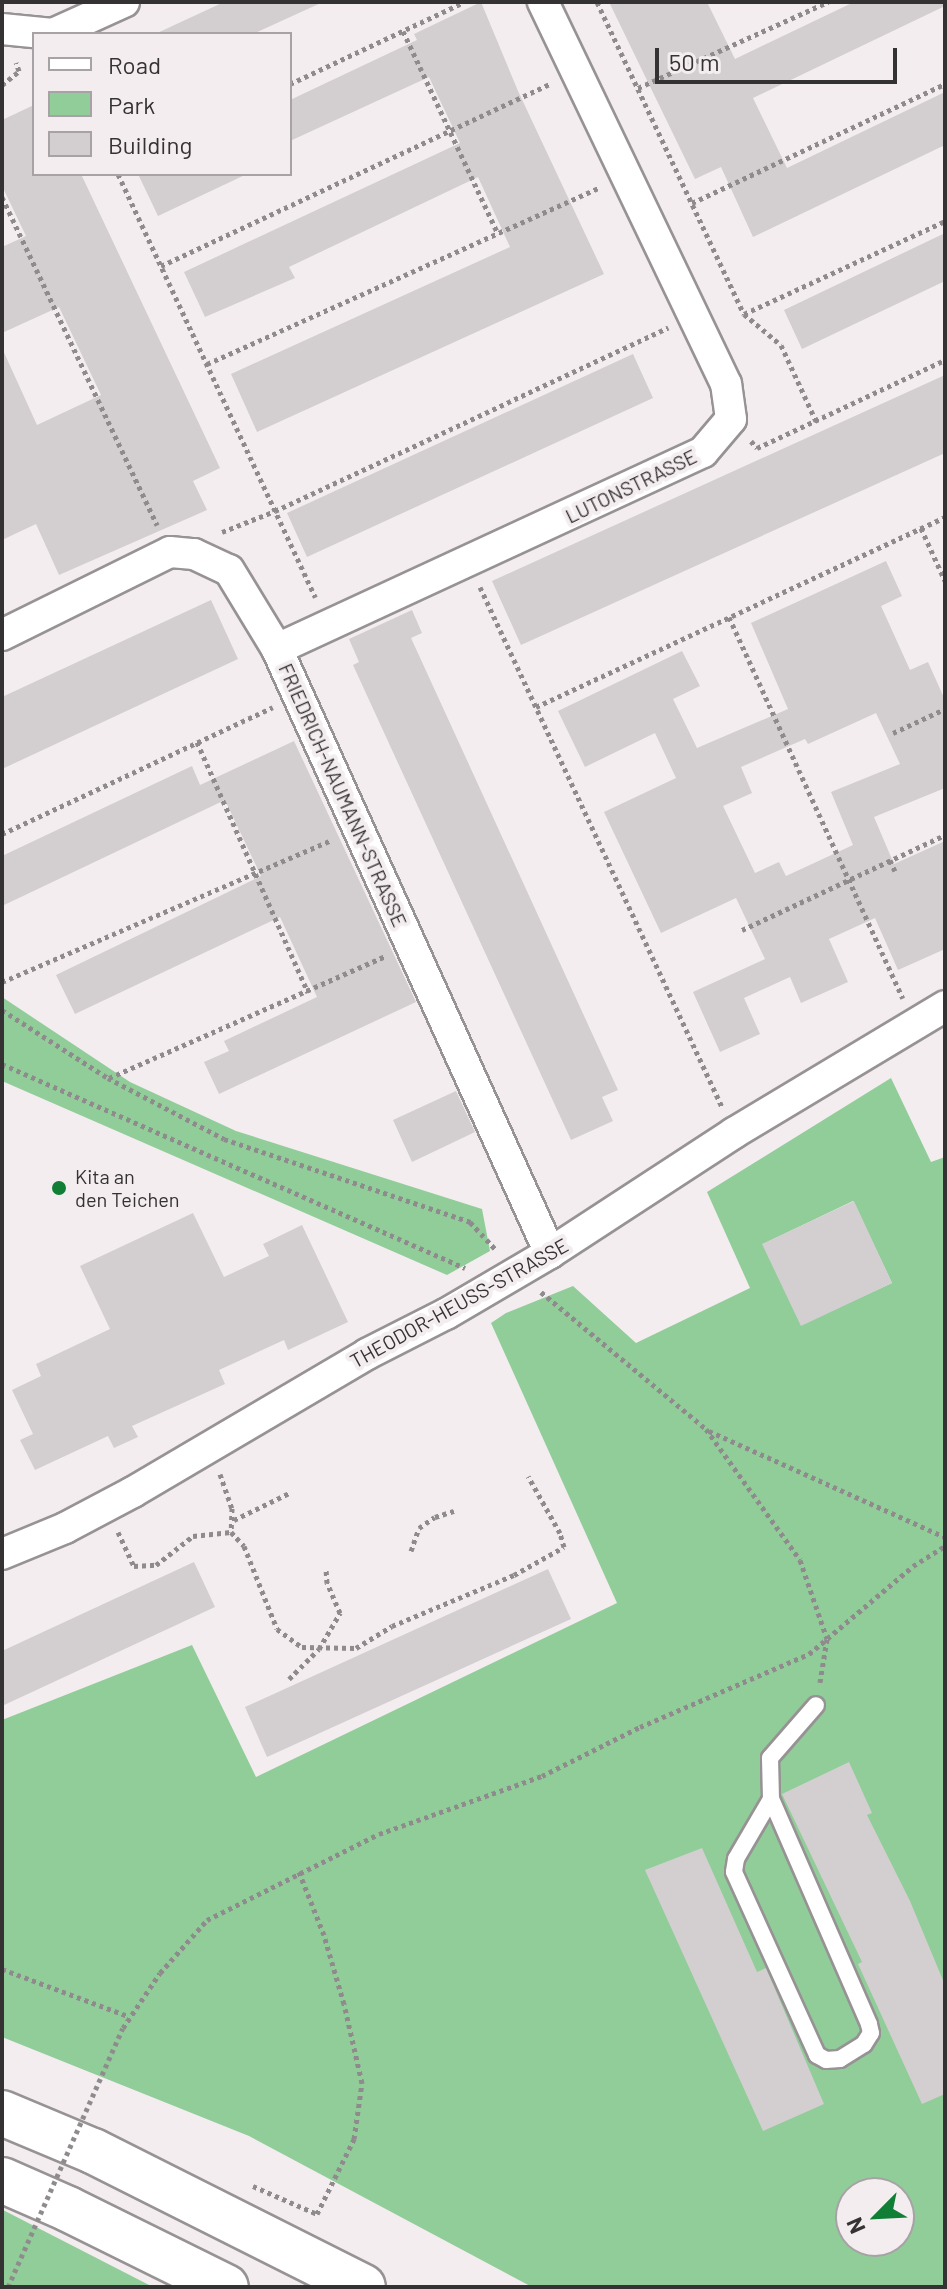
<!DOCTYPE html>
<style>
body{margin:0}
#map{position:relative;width:947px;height:2289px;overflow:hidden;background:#f3edf0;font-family:Barlow,sans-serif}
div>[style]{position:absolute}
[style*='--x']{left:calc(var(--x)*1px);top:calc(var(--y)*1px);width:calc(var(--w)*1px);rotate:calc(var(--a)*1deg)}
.green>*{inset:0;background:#90cd99}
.building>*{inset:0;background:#d3ced0}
.path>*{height:5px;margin-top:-2.5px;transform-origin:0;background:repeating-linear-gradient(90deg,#8f8b8d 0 4px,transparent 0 8px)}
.roads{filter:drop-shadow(2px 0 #979294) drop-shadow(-2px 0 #979294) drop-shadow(0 2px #979294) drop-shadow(0 -2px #979294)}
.service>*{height:16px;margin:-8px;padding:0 8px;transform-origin:8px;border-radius:8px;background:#fff}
.minor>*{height:30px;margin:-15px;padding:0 15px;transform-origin:15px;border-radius:15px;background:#fff}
.trunk>*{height:44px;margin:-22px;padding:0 22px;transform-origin:22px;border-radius:22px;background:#fff}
.motorway>*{height:44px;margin:-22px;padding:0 22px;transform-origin:22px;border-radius:22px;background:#fff}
.path-bridge>*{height:5px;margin-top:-2.5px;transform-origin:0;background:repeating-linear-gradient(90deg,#8f8b8d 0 4px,transparent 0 8px)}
.dots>*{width:22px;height:22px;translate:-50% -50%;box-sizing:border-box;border:4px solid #f3edf0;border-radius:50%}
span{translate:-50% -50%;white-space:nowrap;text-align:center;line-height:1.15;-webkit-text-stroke:8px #f3edf0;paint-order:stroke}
.street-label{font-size:20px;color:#353234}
.poi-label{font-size:20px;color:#353234}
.left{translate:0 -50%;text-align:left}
.frame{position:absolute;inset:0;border:4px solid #353234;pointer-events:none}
.legend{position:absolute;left:32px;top:32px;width:260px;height:144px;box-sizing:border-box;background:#f3edf0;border:2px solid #a7a2a5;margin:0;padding:10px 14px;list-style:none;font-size:24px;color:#353234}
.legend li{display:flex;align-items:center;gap:16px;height:40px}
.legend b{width:40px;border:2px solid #a7a2a5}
.north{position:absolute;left:835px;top:2177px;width:80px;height:80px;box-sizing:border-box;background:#f3edf0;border:2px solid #a7a2a5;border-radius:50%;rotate:246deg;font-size:22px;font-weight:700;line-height:32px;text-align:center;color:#353234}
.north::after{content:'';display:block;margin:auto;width:28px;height:36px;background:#107f35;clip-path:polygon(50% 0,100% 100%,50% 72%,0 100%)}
.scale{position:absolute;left:655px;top:48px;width:242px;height:36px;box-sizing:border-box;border:4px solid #353234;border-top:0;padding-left:10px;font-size:24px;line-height:28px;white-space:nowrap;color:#353234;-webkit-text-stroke:6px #f3edf0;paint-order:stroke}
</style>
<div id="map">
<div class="green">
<div style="clip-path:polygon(2px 997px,130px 1082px,236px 1131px,482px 1209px,490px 1251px,447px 1275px,2px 1081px)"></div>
<div style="clip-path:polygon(evenodd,891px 1078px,931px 1162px,945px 1157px,945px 2287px,532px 2287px,249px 2136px,2px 2037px,2px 1720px,192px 1645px,256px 1777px,617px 1603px,491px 1323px,506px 1313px,573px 1286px,636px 1343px,750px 1288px,707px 1192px,891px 1078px,853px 1201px,892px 1283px,801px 1325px,763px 1244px,853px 1201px,891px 1078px,851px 2193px,899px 2193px,899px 2241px,851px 2241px,851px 2193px)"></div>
<div style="clip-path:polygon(2px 2210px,3px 2210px,153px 2287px,2px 2287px)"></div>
</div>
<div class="building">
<div style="clip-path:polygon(224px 2px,323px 2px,253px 34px,155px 34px)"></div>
<div style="clip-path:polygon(481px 2px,518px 91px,604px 274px,257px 432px,231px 374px,510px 247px,478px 177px,289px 267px,295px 278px,205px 317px,184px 272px,460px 143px,429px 77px,290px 141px,290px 100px,417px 40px,414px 34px)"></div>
<div style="clip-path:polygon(609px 2px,707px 2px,735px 59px,854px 2px,945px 2px,945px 6px,753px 98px,787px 168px,945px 92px,945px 145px,753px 237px,721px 167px,695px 179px)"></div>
<div style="clip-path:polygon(34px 105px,34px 174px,81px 174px,220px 468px,193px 481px,207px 510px,59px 575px,36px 524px,2px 540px,2px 348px,37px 425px,101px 395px,59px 307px,2px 333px,2px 247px,26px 236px,2px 186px,2px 120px)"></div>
<div style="clip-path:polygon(138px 174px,247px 174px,158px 216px)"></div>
<div style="clip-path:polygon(945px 233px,945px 281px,802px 349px,784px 310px)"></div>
<div style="clip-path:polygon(633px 354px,653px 398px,307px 557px,287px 513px)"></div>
<div style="clip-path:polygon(945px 375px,945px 453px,521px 645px,492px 581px)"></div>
<div style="clip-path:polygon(evenodd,886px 561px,902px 596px,881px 606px,910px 670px,928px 662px,945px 700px,945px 788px,874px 817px,894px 864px,945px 841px,945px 949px,898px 970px,875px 918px,829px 939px,848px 982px,801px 1003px,790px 977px,744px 998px,760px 1034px,720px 1052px,693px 992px,765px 959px,736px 898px,661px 933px,604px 812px,676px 778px,655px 733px,585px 767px,558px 711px,682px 651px,700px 686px,673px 699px,697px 748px,788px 709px,751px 623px,886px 561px,876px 713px,900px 764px,831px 792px,853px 845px,786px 876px,779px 862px,755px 873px,723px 806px,752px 793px,741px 767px,805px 739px,808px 744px,876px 713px)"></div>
<div style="clip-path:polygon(211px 600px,238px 659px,2px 769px,2px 697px)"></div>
<div style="clip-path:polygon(412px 610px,422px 633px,411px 638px,618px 1090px,602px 1097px,613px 1121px,571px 1140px,353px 665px,359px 662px,349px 639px)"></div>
<div style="clip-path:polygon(294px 741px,416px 1002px,219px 1094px,204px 1062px,229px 1051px,224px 1041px,317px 997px,280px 917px,75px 1014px,56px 975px,261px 876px,225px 800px,2px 906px,2px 856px,192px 766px,200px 785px)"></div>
<div style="clip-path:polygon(456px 1091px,475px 1132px,412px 1162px,393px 1120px)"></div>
<div style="clip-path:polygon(854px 1201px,892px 1283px,801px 1326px,762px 1244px)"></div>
<div style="clip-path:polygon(193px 1213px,224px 1277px,269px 1256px,263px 1244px,302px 1225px,348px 1322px,288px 1350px,284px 1340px,219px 1370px,225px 1384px,132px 1426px,138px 1437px,114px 1448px,108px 1436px,35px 1470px,20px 1440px,33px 1434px,12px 1390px,41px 1376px,36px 1364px,110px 1329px,80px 1266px)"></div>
<div style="clip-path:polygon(194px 1562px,215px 1607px,2px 1706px,2px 1651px)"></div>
<div style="clip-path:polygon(548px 1569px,571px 1619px,267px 1757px,245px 1707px)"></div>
<div style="clip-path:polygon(849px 1762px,872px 1813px,867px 1815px,910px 1901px,945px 1985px,945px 2094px,922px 2104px,858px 1964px,862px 1962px,782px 1794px)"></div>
<div style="clip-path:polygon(702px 1848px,757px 1972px,766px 1968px,824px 2104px,763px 2131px,645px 1870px)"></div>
</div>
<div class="path">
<div style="--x:597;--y:2;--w:345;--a:64.8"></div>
<div style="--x:744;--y:314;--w:48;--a:40"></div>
<div style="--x:781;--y:345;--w:84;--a:65.3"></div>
<div style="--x:403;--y:31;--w:224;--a:64.9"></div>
<div style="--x:290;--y:84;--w:192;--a:-25.2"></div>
<div style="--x:2;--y:85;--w:22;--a:-39"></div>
<div style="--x:19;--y:71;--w:9;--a:-108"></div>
<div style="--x:638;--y:88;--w:209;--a:-24.4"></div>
<div style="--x:118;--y:174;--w:467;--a:65"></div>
<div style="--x:2;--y:197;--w:363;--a:64.7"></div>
<div style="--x:692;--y:203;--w:280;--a:-25.2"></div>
<div style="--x:161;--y:266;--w:431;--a:-25.1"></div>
<div style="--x:744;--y:314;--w:221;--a:-24.8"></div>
<div style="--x:207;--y:364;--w:431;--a:-24.2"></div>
<div style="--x:751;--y:441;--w:9;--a:49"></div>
<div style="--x:757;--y:448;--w:208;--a:-25.1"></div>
<div style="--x:921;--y:528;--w:58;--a:65.6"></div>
<div style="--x:222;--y:532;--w:57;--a:-21.6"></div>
<div style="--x:275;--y:511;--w:434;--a:-25"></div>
<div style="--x:480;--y:587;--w:574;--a:65.04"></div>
<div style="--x:729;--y:617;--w:419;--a:65.5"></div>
<div style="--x:536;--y:707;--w:451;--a:-24.9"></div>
<div style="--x:893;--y:733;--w:57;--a:-24.8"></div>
<div style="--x:197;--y:742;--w:274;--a:66.1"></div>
<div style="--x:2;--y:834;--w:299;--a:-25.1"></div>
<div style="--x:890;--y:860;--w:12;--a:66"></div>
<div style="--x:742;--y:930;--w:224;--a:-25.1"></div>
<div style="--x:2;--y:982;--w:359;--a:-23.3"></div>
<div style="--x:2;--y:1010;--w:126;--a:32.7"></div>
<div style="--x:108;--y:1078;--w:131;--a:27.7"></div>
<div style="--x:224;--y:1139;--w:260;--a:18.6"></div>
<div style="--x:470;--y:1222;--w:38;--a:47"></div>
<div style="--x:2;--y:1064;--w:506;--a:23.78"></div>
<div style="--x:109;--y:1078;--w:302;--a:-23.8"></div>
<div style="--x:541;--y:1292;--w:214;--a:39.7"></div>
<div style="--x:706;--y:1429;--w:161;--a:54.3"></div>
<div style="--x:800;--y:1560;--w:83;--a:71.1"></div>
<div style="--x:827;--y:1639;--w:44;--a:99.2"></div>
<div style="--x:709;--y:1431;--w:259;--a:24.2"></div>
<div style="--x:220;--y:1474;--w:36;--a:71"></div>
<div style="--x:232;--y:1508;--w:24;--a:92"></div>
<div style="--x:234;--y:1520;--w:61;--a:-26.1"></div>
<div style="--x:118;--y:1532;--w:38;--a:65"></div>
<div style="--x:134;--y:1566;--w:22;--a:-3"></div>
<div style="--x:156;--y:1565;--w:47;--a:-38.1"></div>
<div style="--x:193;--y:1536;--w:38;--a:-6"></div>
<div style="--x:231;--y:1532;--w:19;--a:47"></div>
<div style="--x:244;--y:1546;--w:89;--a:68.3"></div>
<div style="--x:277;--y:1629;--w:31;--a:36"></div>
<div style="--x:302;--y:1647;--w:54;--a:1.1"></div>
<div style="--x:356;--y:1648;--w:42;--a:-31.4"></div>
<div style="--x:392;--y:1626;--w:132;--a:-22.7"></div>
<div style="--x:514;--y:1575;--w:57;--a:-29.2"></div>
<div style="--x:564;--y:1547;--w:15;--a:-106"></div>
<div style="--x:560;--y:1533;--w:65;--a:-119.3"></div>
<div style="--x:411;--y:1551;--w:24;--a:-71"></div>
<div style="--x:419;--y:1528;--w:19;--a:-35"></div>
<div style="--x:435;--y:1517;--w:20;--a:-18"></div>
<div style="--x:289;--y:1679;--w:42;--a:-45"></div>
<div style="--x:319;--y:1649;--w:42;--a:-59.7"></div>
<div style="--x:340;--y:1613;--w:33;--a:-113"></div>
<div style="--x:327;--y:1583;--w:14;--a:-94"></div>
<div style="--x:2;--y:1969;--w:134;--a:20.5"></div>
<div style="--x:123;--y:2028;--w:66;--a:-56.1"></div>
<div style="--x:160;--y:1973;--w:71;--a:-48.4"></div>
<div style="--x:207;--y:1920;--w:192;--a:-26.6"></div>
<div style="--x:379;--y:1834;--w:173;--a:-19.6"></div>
<div style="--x:542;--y:1776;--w:110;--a:-26.6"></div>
<div style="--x:640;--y:1727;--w:184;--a:-23.4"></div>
<div style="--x:809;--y:1654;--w:136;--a:-40.2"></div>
<div style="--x:913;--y:1566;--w:38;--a:-32"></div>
<div style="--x:253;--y:2186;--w:70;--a:23.6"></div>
<div style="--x:317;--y:2214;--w:84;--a:-63.7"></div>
<div style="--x:354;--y:2139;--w:57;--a:-81.9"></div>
<div style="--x:362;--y:2083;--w:81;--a:-102.8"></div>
<div style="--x:344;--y:2004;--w:72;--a:-106.2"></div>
<div style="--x:324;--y:1935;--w:68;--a:-111.6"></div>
</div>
<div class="roads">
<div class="service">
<div style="--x:771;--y:1799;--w:69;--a:120.3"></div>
<div style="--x:736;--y:1859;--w:13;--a:99"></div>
<div style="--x:734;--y:1872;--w:201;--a:65.6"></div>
<div style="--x:817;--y:2055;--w:10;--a:29"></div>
<div style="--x:826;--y:2060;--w:14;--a:-4"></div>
<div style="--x:840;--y:2059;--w:28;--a:-32"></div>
<div style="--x:864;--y:2044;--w:13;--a:-58"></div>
<div style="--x:871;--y:2033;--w:9;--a:-103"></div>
<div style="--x:869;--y:2024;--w:245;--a:-113.5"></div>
<div style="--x:771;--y:1799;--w:41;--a:-91.4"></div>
<div style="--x:770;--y:1758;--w:70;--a:-49"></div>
</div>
<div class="minor">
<div style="--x:2;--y:29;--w:51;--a:5.6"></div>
<div style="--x:53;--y:34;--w:78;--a:-24.3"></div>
<div style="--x:2;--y:635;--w:187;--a:-26.3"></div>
<div style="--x:170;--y:552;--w:24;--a:5"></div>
<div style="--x:194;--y:554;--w:38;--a:25"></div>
<div style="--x:229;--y:570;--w:92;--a:58.7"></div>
<div style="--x:277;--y:649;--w:663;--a:65.68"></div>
<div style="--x:277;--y:649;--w:469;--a:-24.8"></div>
<div style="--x:703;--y:452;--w:43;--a:-49.7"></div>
<div style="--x:731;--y:419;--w:35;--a:-98"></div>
<div style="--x:726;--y:384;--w:424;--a:-115.6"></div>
<div style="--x:2;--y:1554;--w:68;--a:-22.4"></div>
<div style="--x:65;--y:1528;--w:77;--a:-27.9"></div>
<div style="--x:133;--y:1492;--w:272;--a:-30.5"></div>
<div style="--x:367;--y:1354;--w:89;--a:-26.9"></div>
<div style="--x:446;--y:1314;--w:121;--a:-30.4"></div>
<div style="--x:550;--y:1253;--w:220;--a:-33.1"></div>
<div style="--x:734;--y:1133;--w:246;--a:-31"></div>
</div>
<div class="trunk">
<div style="--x:2;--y:2113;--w:99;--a:22.7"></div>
<div style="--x:2;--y:2180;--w:72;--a:23.7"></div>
</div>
<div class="motorway">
<div style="--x:93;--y:2151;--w:302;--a:26.7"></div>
<div style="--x:68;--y:2209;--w:176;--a:26.3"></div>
</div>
</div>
<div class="path-bridge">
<div style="--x:8;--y:2287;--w:283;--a:-66.1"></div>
</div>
<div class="dots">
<div style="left:59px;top:1188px;background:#107f35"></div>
</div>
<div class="street-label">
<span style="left:631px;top:486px;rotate:-26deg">LUTONSTRASSE</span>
<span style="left:343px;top:795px;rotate:66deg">FRIEDRICH-NAUMANN-STRASSE</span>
<span style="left:459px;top:1303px;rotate:-29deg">THEODOR-HEUSS-STRASSE</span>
</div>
<div class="poi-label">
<span class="left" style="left:75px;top:1188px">Kita an<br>den Teichen</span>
</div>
<div class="frame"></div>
<ul class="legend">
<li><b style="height:10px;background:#fff"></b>Road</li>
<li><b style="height:22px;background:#90cd99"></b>Park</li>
<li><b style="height:22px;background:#d3ced0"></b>Building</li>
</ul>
<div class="north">N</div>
<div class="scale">50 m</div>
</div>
